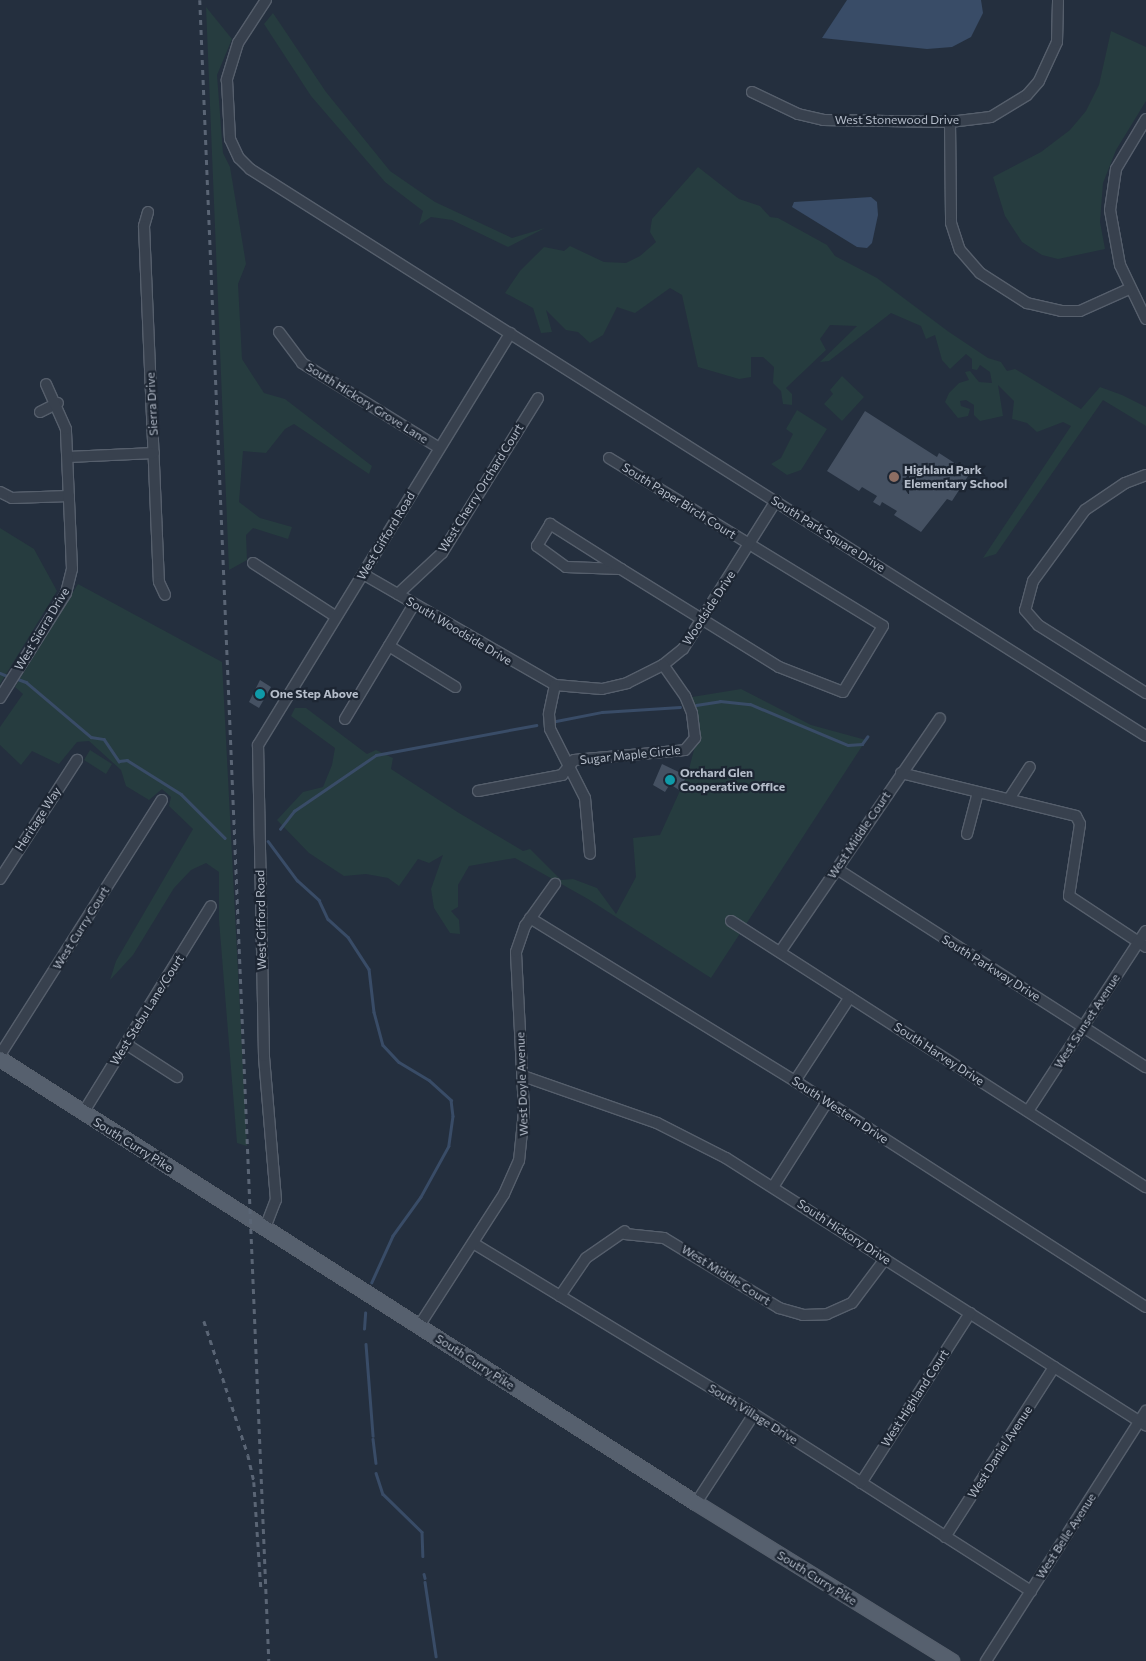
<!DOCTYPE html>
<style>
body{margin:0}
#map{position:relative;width:1146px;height:1661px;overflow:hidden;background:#242f3e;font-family:Commissioner,sans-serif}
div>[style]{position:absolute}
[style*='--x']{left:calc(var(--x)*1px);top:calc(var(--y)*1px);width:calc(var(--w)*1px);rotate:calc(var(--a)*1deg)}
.green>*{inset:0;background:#263c3f}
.water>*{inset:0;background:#394c67}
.stream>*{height:2.5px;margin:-1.25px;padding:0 1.25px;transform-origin:1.25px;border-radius:1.25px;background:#394c67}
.building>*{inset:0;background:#455162}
.roads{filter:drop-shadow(1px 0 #565f6c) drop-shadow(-1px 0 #565f6c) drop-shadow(0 1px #565f6c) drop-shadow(0 -1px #565f6c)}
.minor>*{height:10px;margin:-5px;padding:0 5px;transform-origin:5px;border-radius:5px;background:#38414e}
.major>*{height:14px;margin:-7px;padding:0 7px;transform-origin:7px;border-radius:7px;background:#56606e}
.rail>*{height:2.5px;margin-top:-1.25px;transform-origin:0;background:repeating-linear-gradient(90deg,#5a6575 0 5px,transparent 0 10px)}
.dots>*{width:14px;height:14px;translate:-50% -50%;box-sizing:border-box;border:2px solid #1d2633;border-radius:50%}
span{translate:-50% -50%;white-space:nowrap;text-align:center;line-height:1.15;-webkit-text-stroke:4.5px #1d2633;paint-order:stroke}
.street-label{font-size:12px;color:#b4bcc9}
.poi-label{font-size:12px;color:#b4bcc9;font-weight:700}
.left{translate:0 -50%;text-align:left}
</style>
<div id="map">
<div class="green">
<div style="clip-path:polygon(206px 7px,232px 39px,217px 75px,223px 153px,230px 167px,246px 264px,238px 284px,242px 359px,264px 393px,285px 399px,372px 466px,369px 474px,294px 424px,285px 429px,266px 453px,243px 451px,239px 502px,260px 518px,292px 527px,288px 539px,253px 528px,246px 535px,247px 560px,229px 570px)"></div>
<div style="clip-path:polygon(273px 13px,326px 92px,390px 171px,435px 202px,512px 238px,545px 228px,508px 247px,452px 220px,431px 217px,419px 225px,423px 211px,385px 182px,311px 96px,264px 24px)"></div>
<div style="clip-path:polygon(1111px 31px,1146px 47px,1146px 101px,1116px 150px,1103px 183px,1100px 222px,1105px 249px,1058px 259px,1042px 255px,1022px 242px,1005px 216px,993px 177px,1041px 152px,1070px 130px,1086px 111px,1099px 85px)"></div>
<div style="clip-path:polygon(698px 167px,739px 199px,760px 206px,770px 217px,778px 218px,827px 245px,835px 256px,877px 278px,949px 332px,988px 358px,1001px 362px,1007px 371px,1015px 369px,1081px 409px,1100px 387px,1122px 395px,1146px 407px,1146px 426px,1103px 400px,996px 554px,983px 558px,1071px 426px,1063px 422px,1037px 432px,1027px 423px,1012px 419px,1014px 401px,998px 385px,1003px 416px,980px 421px,974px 415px,974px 405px,966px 400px,960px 401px,961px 406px,970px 409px,968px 416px,958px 418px,945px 402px,949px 393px,959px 383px,969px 380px,965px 372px,970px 371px,979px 382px,992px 383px,990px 372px,980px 365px,977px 370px,972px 369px,972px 359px,966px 354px,950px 369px,942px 360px,935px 335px,926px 339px,921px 326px,891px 313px,829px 361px,820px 362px,857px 326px,830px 325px,820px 339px,826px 350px,786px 388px,792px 394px,792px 405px,783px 404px,781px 391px,773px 383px,774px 367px,763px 357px,751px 357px,751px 377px,739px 379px,698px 367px,682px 295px,670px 288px,635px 313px,617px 307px,603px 335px,590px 343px,578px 332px,566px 330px,546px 310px,552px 332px,541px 333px,533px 308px,505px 293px,520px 271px,544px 247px,564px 251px,570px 246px,604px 262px,626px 263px,640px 256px,656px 242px,650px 232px,652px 219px)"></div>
<div style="clip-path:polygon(842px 376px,864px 397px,842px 421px,824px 404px,833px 394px,830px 390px)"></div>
<div style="clip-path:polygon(797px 410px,827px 429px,801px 470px,787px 475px,771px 464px,781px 458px,793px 434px,786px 429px)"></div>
<div style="clip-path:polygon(0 528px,34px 549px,57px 591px,0 684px)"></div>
<div style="clip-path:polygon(78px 584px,222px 662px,247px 1146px,237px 1143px,219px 920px,219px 872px,206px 863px,191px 870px,174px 888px,133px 955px,110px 980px,116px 961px,193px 829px,169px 806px,171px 797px,162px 789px,149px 800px,126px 786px,121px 770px,89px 741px,77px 742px,59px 764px,32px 751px,21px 765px,0 745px,0 727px,23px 694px,15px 687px)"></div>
<div style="clip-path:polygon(741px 689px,811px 725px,866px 740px,711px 978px,588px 899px,515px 858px,469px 866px,458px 885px,458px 907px,451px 911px,459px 920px,460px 934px,450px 933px,434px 908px,431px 889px,443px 855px,429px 863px,418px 859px,399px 886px,388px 878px,366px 874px,344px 876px,309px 853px,277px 820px,303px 792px,323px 787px,332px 765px,335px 748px,291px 716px,295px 708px,306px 708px,367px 754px,376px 750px,393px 758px,391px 769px,459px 813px,523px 851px,530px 849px,561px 880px,573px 879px,597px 888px,616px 914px,636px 877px,633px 838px,660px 835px,688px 773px,696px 742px,692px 697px)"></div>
<div style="clip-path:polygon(90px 750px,112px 764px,106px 774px,84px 760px)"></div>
</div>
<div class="water">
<div style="clip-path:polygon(847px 0,981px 0,983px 13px,971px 37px,952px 47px,927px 49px,822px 38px)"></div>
<div style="clip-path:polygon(871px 197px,877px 202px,878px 215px,872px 243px,867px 248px,857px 247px,792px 207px,794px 202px)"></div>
</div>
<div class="stream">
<div style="--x:0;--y:673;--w:11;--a:22"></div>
<div style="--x:15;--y:678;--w:12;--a:20"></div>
<div style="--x:26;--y:682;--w:85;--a:40.2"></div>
<div style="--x:91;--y:737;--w:13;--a:9"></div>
<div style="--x:104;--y:739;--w:27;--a:56"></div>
<div style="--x:119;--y:761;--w:8;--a:-7"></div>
<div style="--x:127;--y:760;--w:64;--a:32.2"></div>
<div style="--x:181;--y:794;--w:62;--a:45"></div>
<div style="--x:696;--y:705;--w:24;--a:-9"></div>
<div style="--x:720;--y:701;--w:30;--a:6"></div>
<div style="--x:750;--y:704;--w:106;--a:22.7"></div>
<div style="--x:848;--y:745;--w:14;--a:-4"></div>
<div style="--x:862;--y:744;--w:9;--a:-54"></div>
<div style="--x:556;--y:721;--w:47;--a:-11.1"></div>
<div style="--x:602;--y:712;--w:78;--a:-3.7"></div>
<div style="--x:280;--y:829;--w:23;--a:-52"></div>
<div style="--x:294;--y:811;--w:99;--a:-34.3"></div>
<div style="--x:376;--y:755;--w:163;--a:-10.6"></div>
<div style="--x:268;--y:841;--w:49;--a:53.4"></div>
<div style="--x:297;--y:880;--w:30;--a:42"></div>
<div style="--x:319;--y:900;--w:21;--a:65"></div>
<div style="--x:328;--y:919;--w:27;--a:42"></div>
<div style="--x:348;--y:937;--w:38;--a:57"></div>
<div style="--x:369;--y:969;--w:43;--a:83.4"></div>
<div style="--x:374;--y:1012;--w:34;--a:75"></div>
<div style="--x:383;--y:1045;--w:23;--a:47"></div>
<div style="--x:399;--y:1062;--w:35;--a:31"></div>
<div style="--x:429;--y:1080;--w:30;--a:42"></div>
<div style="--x:451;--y:1100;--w:16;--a:83"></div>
<div style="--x:453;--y:1116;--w:30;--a:98"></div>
<div style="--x:449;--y:1146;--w:58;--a:118.8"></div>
<div style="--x:421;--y:1197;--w:48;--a:125.7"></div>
<div style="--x:393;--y:1236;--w:51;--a:114.5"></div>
<div style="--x:364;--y:1329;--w:16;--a:-86"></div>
<div style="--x:366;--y:1344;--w:92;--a:85.6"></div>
<div style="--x:373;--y:1439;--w:24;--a:83"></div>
<div style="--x:376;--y:1473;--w:22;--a:72"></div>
<div style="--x:383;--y:1494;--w:54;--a:44.3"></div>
<div style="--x:422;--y:1532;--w:24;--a:88"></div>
<div style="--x:424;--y:1574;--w:4;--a:76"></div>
<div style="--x:425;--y:1582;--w:75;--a:81.5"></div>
</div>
<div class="building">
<div style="clip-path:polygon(865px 411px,937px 457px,939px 453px,970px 473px,952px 501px,947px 499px,921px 532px,894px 515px,897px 511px,882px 502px,880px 506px,873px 502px,877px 496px,862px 487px,859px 491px,827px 471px)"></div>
<div style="clip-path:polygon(260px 680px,271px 687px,259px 708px,249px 702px)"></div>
<div style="clip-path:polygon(662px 764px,687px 776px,679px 790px,670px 784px,665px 792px,653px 785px)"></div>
</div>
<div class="roads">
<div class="minor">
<div style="--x:266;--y:0;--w:51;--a:123.1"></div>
<div style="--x:238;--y:43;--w:39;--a:107"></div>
<div style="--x:227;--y:80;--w:59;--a:87.1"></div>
<div style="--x:230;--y:139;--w:21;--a:65"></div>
<div style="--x:239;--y:158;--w:16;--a:45"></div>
<div style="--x:250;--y:169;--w:1060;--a:32.33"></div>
<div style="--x:752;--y:92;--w:51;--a:25.6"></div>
<div style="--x:798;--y:114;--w:26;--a:13"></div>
<div style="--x:823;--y:120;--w:127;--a:0.9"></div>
<div style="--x:950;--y:122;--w:41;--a:-7"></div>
<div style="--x:991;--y:117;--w:42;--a:-31.4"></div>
<div style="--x:1027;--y:95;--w:18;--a:-49"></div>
<div style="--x:1039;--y:81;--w:43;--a:-65.2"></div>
<div style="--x:1057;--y:42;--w:42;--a:-88.6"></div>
<div style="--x:1146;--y:119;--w:58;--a:121"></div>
<div style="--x:1116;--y:169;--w:41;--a:98.3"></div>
<div style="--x:1110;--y:210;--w:56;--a:79.7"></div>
<div style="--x:1120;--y:265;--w:60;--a:64.3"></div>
<div style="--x:950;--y:122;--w:101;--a:89.4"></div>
<div style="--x:951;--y:223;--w:28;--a:72"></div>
<div style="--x:960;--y:250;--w:30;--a:49"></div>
<div style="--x:980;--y:273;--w:56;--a:32.6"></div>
<div style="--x:1027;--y:303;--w:35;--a:13"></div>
<div style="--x:1061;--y:311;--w:19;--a:0"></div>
<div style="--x:1080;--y:311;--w:54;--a:-24.2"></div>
<div style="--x:148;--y:212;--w:15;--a:106"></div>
<div style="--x:144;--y:226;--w:356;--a:87.6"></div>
<div style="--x:159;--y:582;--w:14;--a:65"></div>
<div style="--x:279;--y:332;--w:39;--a:53"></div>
<div style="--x:302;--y:363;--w:161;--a:31.8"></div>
<div style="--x:40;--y:412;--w:20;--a:-27"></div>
<div style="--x:68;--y:457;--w:86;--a:-2.7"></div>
<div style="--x:609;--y:458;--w:321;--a:31.5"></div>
<div style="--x:883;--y:626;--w:77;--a:121.2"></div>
<div style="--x:843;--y:692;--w:69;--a:-158.7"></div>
<div style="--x:779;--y:667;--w:186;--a:-148.2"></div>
<div style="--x:621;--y:569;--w:55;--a:-177.9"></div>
<div style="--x:566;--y:567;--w:36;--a:-144"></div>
<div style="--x:537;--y:546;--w:26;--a:-59"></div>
<div style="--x:550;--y:524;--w:84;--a:32.4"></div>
<div style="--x:1146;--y:475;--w:22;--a:159"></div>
<div style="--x:1125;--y:483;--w:48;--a:146"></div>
<div style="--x:1085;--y:510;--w:88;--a:126.2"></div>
<div style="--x:1033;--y:581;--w:30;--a:105"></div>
<div style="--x:1025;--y:610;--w:20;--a:49"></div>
<div style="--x:1038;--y:625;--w:128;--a:32.2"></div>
<div style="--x:0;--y:492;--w:13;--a:27"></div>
<div style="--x:12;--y:498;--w:57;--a:-2"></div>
<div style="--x:253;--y:563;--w:98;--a:32.9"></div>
<div style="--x:363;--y:574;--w:222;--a:30"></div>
<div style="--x:555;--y:685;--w:47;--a:4.9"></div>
<div style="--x:602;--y:689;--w:26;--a:-13"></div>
<div style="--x:627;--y:683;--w:40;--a:-26.6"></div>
<div style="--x:663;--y:665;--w:26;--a:-39"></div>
<div style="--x:683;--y:649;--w:175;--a:-57.9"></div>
<div style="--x:398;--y:594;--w:60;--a:-43"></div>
<div style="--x:442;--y:553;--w:182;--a:-58.2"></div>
<div style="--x:389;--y:646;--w:78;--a:31.8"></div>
<div style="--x:555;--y:685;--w:30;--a:102"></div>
<div style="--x:549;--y:714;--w:15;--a:86"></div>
<div style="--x:550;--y:729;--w:77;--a:63.1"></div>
<div style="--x:585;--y:798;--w:56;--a:84.9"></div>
<div style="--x:0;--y:698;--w:124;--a:-57.8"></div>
<div style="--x:66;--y:593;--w:25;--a:-76"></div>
<div style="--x:72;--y:569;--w:140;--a:-92.5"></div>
<div style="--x:66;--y:429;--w:49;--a:-114"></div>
<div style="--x:345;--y:719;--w:134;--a:-59"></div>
<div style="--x:901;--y:773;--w:180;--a:13.8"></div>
<div style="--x:1076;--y:816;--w:9;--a:63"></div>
<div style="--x:1080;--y:824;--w:73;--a:98.7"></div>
<div style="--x:1069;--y:896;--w:92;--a:33.5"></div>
<div style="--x:478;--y:791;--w:86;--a:-10.8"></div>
<div style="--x:562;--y:775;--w:19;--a:-51"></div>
<div style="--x:574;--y:760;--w:111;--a:-5.1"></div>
<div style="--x:685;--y:750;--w:16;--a:-50"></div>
<div style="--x:695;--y:738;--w:25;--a:-97"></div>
<div style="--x:692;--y:713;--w:18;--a:-112"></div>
<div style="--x:685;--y:696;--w:38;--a:-125"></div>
<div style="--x:1009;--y:799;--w:38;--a:-57"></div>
<div style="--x:967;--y:834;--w:43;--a:-75.3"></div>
<div style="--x:837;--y:869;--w:367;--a:32.7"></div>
<div style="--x:0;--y:879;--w:142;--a:-57.1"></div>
<div style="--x:530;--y:918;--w:311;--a:31.6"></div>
<div style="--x:795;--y:1081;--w:417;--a:32.8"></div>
<div style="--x:731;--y:921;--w:493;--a:32.7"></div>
<div style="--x:780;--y:952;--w:283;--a:-55.6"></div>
<div style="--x:126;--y:1044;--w:61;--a:32.9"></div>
<div style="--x:0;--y:1055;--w:302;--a:-57.6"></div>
<div style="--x:523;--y:1076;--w:142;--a:19.3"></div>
<div style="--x:657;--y:1123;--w:77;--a:26.9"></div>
<div style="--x:726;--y:1158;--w:498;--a:32.5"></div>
<div style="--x:795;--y:1081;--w:100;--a:-56.8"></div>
<div style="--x:1028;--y:1111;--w:215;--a:-56.8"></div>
<div style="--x:83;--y:1113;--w:243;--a:-58.3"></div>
<div style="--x:773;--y:1187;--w:101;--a:-57.6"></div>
<div style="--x:265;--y:1228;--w:30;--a:-69"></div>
<div style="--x:276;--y:1200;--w:144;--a:-94.8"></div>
<div style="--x:264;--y:1056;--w:311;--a:-91.1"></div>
<div style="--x:258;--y:745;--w:483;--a:-58.5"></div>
<div style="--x:625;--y:1234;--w:39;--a:6"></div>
<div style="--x:664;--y:1238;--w:135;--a:31.3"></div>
<div style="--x:779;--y:1308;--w:25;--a:16"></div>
<div style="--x:803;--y:1315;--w:24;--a:-2"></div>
<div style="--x:827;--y:1314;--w:27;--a:-24"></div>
<div style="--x:852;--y:1303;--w:55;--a:-53.1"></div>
<div style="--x:473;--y:1243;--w:329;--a:31.3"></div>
<div style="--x:754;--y:1414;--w:329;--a:32.6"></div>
<div style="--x:560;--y:1296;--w:46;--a:-55.6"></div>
<div style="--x:586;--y:1258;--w:47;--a:-34.7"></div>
<div style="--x:419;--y:1326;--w:157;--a:-57.2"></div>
<div style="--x:504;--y:1194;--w:36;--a:-66"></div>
<div style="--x:519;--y:1161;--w:50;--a:-84.3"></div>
<div style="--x:524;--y:1111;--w:159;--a:-92.9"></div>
<div style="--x:516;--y:952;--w:28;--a:-71"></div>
<div style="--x:525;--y:926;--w:52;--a:-54.5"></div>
<div style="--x:861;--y:1483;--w:202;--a:-57.3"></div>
<div style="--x:696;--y:1503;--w:106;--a:-56.9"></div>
<div style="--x:945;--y:1537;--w:202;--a:-57.3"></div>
<div style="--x:986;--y:1661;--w:297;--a:-57.4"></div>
</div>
<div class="major">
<div style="--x:0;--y:1059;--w:826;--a:32.54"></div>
<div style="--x:696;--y:1503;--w:301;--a:31.7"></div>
</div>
</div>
<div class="rail">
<div style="--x:200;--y:0;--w:1662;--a:87.62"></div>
<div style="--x:204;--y:1321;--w:141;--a:71.8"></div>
<div style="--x:248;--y:1455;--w:28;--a:77"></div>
<div style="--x:254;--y:1482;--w:106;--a:86.2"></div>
</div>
<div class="dots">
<div style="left:894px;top:477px;background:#8d6e63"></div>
<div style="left:260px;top:694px;background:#0f9aa8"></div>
<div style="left:670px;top:780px;background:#0f9aa8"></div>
</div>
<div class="street-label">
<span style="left:897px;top:120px">West Stonewood Drive</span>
<span style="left:367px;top:403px;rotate:32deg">South Hickory Grove Lane</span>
<span style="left:152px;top:404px;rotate:-93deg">Sierra Drive</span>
<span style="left:481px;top:488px;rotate:-58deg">West Cherry Orchard Court</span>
<span style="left:679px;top:501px;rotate:32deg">South Paper Birch Court</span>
<span style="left:828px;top:534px;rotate:32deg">South Park Square Drive</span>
<span style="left:386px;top:536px;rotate:-59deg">West Gifford Road</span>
<span style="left:709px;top:608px;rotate:-57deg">Woodside Drive</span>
<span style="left:42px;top:629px;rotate:-59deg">West Sierra Drive</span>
<span style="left:459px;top:631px;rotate:31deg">South Woodside Drive</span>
<span style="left:630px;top:755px;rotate:-6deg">Sugar Maple Circle</span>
<span style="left:38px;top:819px;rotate:-57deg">Heritage Way</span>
<span style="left:859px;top:835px;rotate:-56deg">West Middle Court</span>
<span style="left:261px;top:920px;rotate:-91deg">West Gifford Road</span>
<span style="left:81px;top:928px;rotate:-58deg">West Curry Court</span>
<span style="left:991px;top:968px;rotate:32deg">South Parkway Drive</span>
<span style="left:147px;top:1010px;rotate:-58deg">West Stebu Lane/Court</span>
<span style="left:1087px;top:1021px;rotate:-57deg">West Sunset Avenue</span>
<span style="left:939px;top:1054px;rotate:33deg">South Harvey Drive</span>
<span style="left:522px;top:1084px;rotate:-92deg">West Doyle Avenue</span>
<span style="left:840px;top:1110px;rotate:33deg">South Western Drive</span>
<span style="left:133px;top:1145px;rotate:32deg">South Curry Pike</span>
<span style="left:844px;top:1232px;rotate:33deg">South Hickory Drive</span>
<span style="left:726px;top:1275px;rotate:32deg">West Middle Court</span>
<span style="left:475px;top:1362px;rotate:33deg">South Curry Pike</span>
<span style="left:915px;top:1398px;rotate:-57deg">West Highland Court</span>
<span style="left:753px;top:1414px;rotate:32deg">South Village Drive</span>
<span style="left:1000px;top:1452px;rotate:-57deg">West Daniel Avenue</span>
<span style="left:1066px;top:1536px;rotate:-57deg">West Belle Avenue</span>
<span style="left:817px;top:1578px;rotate:32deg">South Curry Pike</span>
</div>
<div class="poi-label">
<span class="left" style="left:904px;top:477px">Highland Park<br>Elementary School</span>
<span class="left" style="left:270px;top:694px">One Step Above</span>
<span class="left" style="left:680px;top:780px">Orchard Glen<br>Cooperative Office</span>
</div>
</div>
